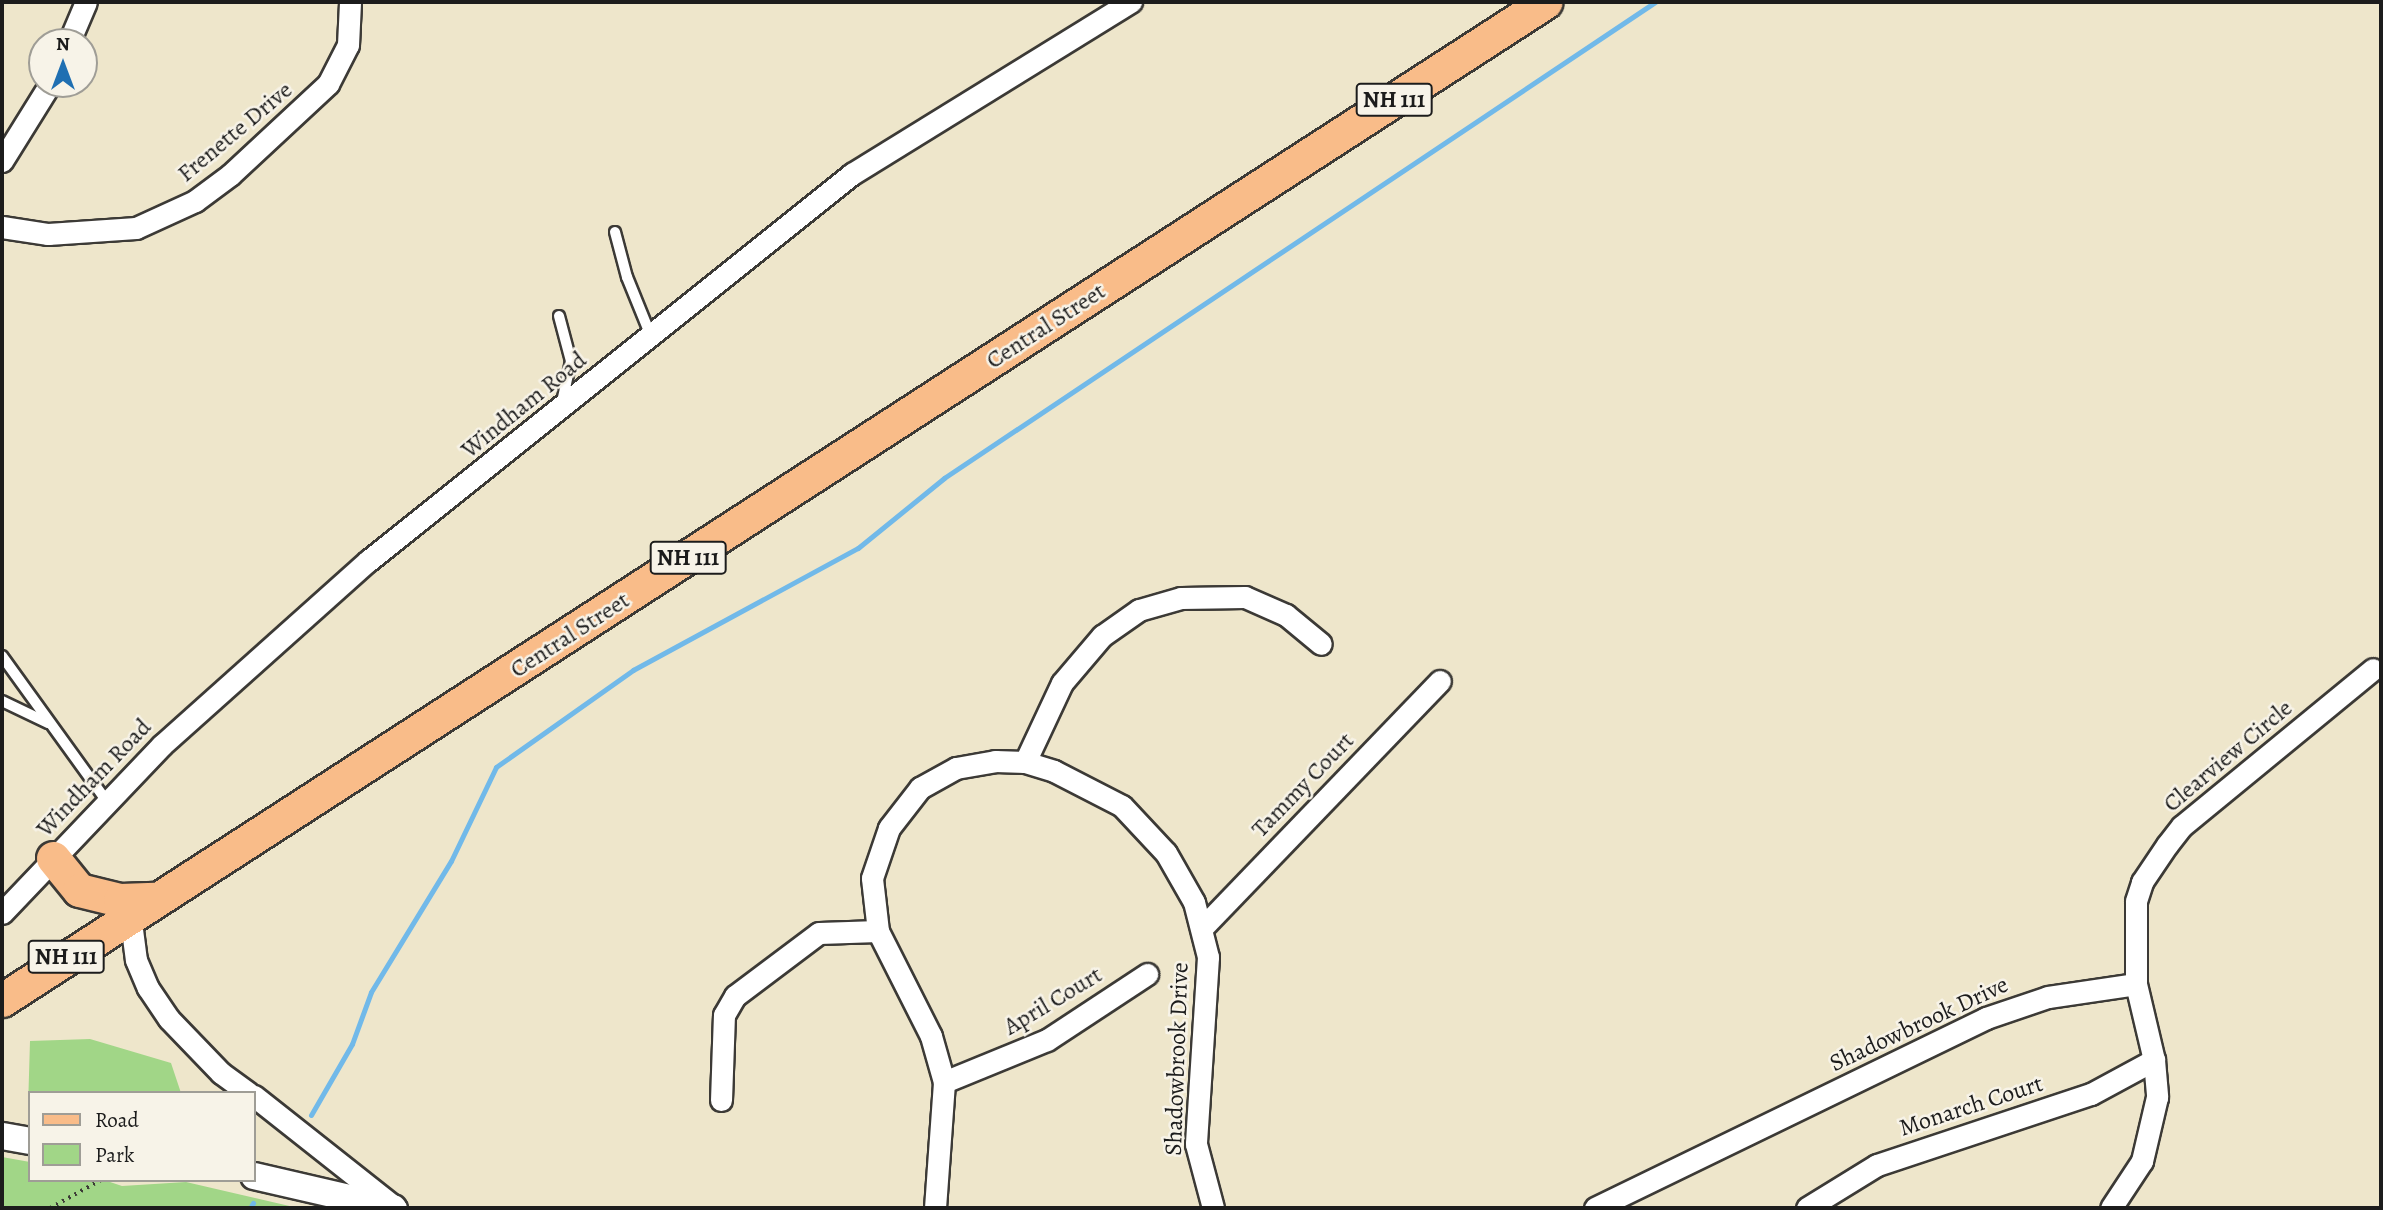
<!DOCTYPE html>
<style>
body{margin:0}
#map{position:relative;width:2383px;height:1210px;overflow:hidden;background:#eee6cb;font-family:Alegreya,serif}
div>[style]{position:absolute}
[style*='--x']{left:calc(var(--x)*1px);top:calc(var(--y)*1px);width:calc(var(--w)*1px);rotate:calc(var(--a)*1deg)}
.green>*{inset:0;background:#a1d687}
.stream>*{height:5px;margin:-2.5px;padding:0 2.5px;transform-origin:2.5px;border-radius:2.5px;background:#71b9e9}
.path>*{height:3.5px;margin-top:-1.75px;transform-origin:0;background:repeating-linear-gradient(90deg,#3c3a36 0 2px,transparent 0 7px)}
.roads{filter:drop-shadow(2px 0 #3c3a36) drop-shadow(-2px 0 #3c3a36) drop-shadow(0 2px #3c3a36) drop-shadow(0 -2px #3c3a36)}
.service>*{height:10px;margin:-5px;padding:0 5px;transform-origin:5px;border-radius:5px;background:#fff}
.minor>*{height:21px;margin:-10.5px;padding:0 10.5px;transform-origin:10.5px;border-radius:10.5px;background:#fff}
.tertiary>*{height:26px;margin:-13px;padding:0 13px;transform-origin:13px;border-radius:13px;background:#fff}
.primary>*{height:33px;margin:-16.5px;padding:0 16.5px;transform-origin:16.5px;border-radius:16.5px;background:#f9bc89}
span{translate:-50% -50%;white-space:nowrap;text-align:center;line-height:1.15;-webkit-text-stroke:5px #f7f3e8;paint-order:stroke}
.shield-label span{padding:2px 5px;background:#f7f3e8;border:2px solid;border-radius:5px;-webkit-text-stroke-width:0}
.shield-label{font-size:23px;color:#1c1c1c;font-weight:700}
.street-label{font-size:24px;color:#1c1c1c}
.frame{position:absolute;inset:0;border:4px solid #1c1c1c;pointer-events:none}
.legend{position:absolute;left:28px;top:1091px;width:228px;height:91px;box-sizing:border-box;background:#f7f3e8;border:2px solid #9f9d96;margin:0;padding:9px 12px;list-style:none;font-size:21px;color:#1c1c1c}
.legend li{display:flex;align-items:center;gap:14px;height:35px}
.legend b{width:35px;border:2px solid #9f9d96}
.north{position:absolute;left:28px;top:28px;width:70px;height:70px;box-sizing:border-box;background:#f7f3e8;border:2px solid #9f9d96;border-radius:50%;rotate:0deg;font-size:19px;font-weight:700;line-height:28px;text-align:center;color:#1c1c1c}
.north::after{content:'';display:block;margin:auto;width:24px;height:32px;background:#1f6fb2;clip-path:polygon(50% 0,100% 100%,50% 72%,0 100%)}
</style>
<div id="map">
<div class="green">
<div style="clip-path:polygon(90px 1039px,171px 1063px,181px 1093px,30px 1093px,28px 1108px,30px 1041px)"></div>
<div style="clip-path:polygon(2px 1157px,30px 1162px,30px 1180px,104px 1180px,122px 1186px,186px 1182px,298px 1208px,2px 1208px)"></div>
</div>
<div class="stream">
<div style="--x:311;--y:1115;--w:82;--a:-60"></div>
<div style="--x:352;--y:1044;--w:55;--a:-69.9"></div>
<div style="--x:371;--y:992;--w:153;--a:-58.6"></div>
<div style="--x:451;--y:861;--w:104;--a:-64.4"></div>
<div style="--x:496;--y:767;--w:168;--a:-35.3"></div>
<div style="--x:633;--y:670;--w:256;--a:-28.5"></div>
<div style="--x:858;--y:548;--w:111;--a:-39.1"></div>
<div style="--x:944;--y:478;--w:856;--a:-33.8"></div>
<div style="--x:250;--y:1208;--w:6;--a:-59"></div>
</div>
<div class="path">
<div style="--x:50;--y:1208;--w:58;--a:-28.8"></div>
</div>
<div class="roads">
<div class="service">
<div style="--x:615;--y:232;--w:47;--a:75.1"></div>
<div style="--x:627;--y:277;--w:64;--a:67.9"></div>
<div style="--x:559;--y:316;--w:47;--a:75.1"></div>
<div style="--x:571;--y:361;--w:42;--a:102.4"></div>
<div style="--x:2;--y:656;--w:178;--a:54.2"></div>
<div style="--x:2;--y:701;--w:51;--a:25.6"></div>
</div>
<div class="minor">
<div style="--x:69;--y:42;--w:43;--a:-67"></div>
<div style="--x:2;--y:161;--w:91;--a:-58.1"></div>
<div style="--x:2;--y:227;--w:47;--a:8.7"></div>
<div style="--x:48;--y:234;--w:88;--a:-3.9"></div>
<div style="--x:136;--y:228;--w:65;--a:-24.6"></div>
<div style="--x:195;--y:201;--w:44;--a:-36.6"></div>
<div style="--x:230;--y:175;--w:134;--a:-42.9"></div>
<div style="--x:328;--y:84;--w:44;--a:-62.9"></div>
<div style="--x:348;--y:45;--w:43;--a:-87.3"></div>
<div style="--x:1025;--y:762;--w:87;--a:-64.9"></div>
<div style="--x:1062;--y:683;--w:62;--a:-49.6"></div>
<div style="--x:1102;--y:636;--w:45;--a:-35.1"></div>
<div style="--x:1139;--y:610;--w:44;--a:-15.9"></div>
<div style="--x:1181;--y:598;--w:64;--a:-0.9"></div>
<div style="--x:1245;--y:597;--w:45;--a:23.7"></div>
<div style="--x:1286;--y:615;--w:45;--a:39.6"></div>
<div style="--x:2;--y:913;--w:232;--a:-46.4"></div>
<div style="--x:162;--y:745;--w:276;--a:-41.8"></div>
<div style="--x:368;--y:561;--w:620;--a:-38.65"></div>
<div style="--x:852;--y:174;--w:328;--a:-31.7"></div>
<div style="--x:130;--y:914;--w:46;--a:82.6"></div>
<div style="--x:136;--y:960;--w:30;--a:67"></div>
<div style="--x:148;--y:988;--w:37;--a:56"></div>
<div style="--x:169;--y:1019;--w:75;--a:46.1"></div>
<div style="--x:221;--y:1073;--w:34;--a:36"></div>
<div style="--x:1204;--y:926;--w:340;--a:-46.1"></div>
<div style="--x:2136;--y:984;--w:83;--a:-90"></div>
<div style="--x:2136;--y:901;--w:20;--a:-72"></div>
<div style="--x:2142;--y:882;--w:45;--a:-56"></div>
<div style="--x:2167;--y:845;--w:24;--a:-52"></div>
<div style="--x:2182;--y:826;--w:247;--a:-39.4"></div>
<div style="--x:944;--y:1082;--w:111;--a:-22.2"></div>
<div style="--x:1047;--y:1040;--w:120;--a:-33.4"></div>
<div style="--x:254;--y:1096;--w:181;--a:38.3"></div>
<div style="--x:721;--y:1100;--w:85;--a:-88"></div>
<div style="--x:724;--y:1015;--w:22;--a:-60"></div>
<div style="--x:735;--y:996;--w:105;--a:-36.9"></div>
<div style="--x:819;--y:933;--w:59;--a:-1.9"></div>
<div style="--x:935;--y:1208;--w:126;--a:-85.9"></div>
<div style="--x:944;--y:1082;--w:48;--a:-105.8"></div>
<div style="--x:931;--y:1036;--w:118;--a:-116.8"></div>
<div style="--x:878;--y:931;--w:53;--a:-96.5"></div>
<div style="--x:872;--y:878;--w:53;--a:-71.2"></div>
<div style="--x:889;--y:828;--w:51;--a:-52.2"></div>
<div style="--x:920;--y:788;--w:41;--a:-29.1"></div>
<div style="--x:956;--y:768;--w:40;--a:-10"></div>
<div style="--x:995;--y:761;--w:30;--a:2"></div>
<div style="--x:1025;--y:762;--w:30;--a:17"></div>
<div style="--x:1054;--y:771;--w:76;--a:27.2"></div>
<div style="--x:1122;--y:806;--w:64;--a:46.9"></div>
<div style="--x:1166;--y:853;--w:56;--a:60.3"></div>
<div style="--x:1194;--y:902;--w:57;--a:75.7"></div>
<div style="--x:1208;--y:957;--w:187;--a:93.7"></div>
<div style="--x:1196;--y:1144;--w:66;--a:75.1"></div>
<div style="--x:1595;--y:1208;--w:435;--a:-25.9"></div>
<div style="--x:1986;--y:1018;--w:65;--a:-18.7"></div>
<div style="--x:2048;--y:997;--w:89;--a:-8.4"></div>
<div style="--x:2136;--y:984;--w:78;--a:76.7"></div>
<div style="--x:2154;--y:1060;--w:37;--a:85"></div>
<div style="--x:2157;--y:1097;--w:66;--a:103.2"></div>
<div style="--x:2142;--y:1161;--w:56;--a:123.4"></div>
<div style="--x:1807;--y:1208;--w:82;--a:-31.6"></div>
<div style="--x:1877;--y:1165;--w:225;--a:-18.4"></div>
<div style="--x:2091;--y:1094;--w:72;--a:-28.4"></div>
</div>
<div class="tertiary">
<div style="--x:2;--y:1136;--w:28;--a:10"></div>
<div style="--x:254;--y:1176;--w:143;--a:13"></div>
</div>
<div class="primary">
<div style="--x:53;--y:858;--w:41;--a:50.9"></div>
<div style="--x:79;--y:890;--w:42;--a:13.7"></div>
<div style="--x:120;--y:900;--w:35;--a:-2"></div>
<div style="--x:2;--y:1000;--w:1838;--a:-32.89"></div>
</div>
</div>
<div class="shield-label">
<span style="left:1394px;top:100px">NH 111</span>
<span style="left:688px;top:558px">NH 111</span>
<span style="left:66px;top:957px">NH 111</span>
</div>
<div class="street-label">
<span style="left:235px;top:132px;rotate:-40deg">Frenette Drive</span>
<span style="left:1046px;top:326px;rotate:-33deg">Central Street</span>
<span style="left:524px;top:405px;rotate:-39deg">Windham Road</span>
<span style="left:570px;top:635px;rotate:-33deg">Central Street</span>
<span style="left:2228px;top:756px;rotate:-40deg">Clearview Circle</span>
<span style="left:94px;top:778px;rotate:-46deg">Windham Road</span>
<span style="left:1303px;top:785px;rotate:-46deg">Tammy Court</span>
<span style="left:1053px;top:1001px;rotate:-31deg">April Court</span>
<span style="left:1919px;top:1024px;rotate:-25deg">Shadowbrook Drive</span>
<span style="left:1177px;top:1059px;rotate:-88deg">Shadowbrook Drive</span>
<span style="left:1971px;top:1106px;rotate:-18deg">Monarch Court</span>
</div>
<div class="frame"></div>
<ul class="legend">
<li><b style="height:9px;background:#f9bc89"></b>Road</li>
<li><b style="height:19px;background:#a1d687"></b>Park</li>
</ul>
<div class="north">N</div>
</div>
